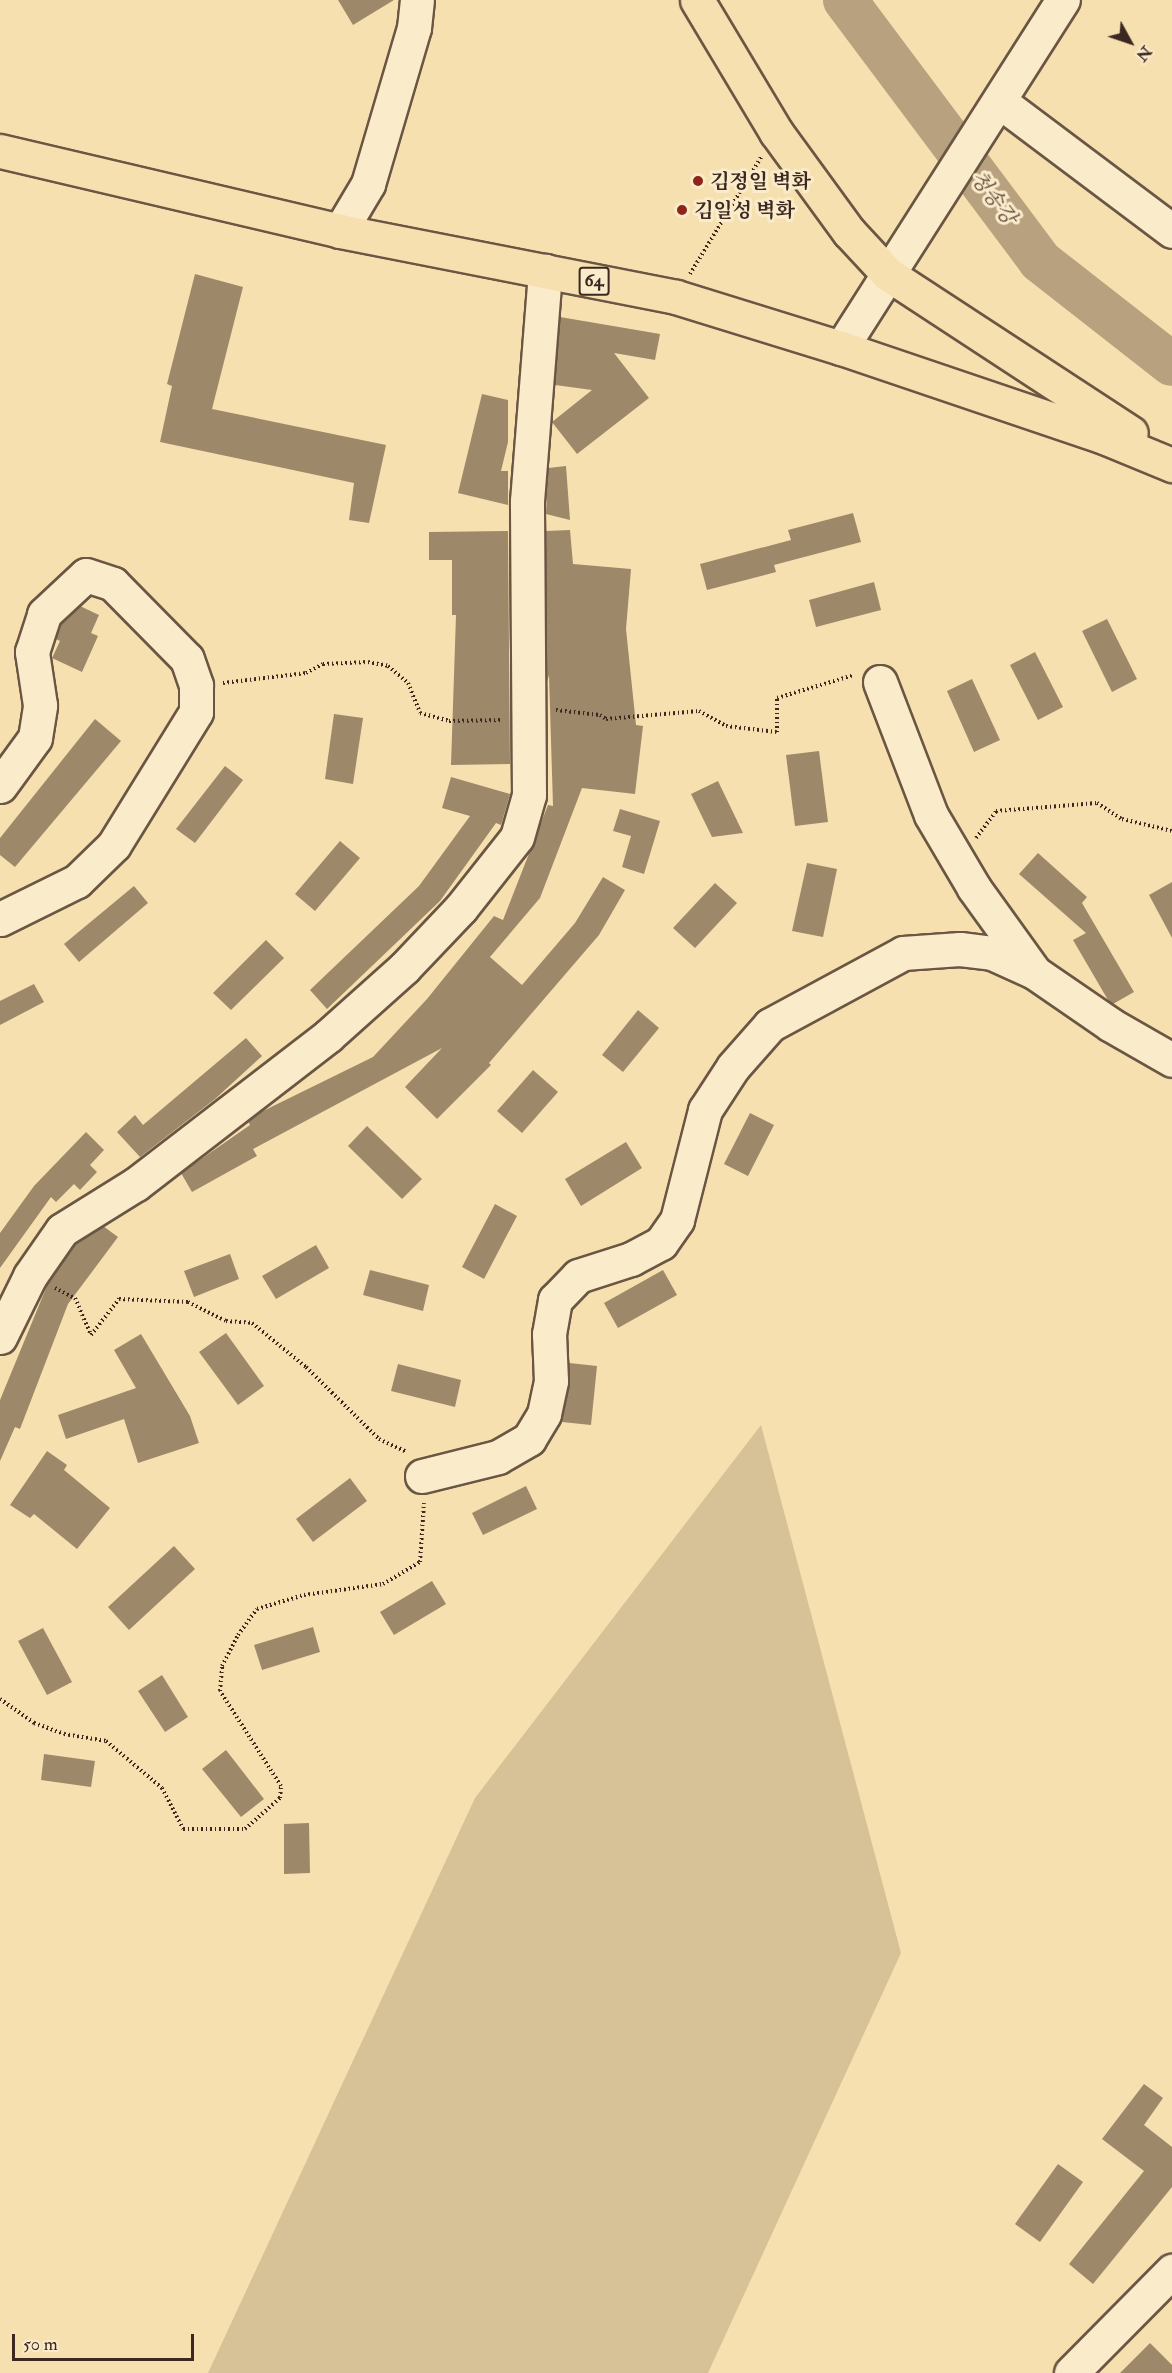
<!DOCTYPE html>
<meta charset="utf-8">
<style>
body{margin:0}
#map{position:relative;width:1172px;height:2373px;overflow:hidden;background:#f7e0af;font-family:"IM FELL Double Pica","Noto Serif KR",serif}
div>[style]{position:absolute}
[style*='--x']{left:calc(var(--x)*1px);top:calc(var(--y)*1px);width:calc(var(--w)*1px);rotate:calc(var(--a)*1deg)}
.green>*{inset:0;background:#d7c197}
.river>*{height:44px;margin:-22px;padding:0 22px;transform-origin:22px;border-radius:22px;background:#b7a17e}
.building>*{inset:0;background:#9d886a}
.path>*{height:4px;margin-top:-2px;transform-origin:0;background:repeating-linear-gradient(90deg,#3c2820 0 1.5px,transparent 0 4.5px)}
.roads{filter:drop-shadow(2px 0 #6b5644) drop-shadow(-2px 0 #6b5644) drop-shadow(0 2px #6b5644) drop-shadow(0 -2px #6b5644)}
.minor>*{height:33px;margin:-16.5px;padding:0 16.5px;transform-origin:16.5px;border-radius:16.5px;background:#faebcb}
.major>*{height:33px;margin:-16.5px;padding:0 16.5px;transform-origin:16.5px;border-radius:16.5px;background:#f7e0af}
.dots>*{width:16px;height:16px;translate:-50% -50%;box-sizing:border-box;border:3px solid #faebcb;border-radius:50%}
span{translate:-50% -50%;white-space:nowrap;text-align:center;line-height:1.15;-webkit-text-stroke:6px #faebcb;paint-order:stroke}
.shield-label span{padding:2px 4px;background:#faebcb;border:2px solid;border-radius:4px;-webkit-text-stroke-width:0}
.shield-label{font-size:18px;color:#3c2820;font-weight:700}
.poi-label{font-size:20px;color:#3c2820;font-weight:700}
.left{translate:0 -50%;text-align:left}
.water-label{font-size:21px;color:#614c3c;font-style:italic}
.north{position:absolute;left:1100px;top:12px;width:60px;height:60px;-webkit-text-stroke:4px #faebcb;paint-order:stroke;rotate:130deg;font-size:16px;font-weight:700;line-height:24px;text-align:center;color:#3c2820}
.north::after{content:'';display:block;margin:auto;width:21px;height:27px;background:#3c2820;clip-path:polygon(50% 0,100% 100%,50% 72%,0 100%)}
.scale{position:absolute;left:12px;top:2334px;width:182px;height:27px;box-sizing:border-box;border:3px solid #3c2820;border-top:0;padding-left:8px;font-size:18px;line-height:21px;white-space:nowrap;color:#3c2820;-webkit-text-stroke:4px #faebcb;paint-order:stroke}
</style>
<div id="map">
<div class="green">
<div style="clip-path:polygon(761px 1425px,901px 1953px,708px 2373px,208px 2373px,475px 1798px)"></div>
</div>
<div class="river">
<div style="--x:845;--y:0;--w:326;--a:53.2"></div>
<div style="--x:1040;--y:261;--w:167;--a:38"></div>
</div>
<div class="building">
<div style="clip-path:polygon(338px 0,394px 0,353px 25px)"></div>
<div style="clip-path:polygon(195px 274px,243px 287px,212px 409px,386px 445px,369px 523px,349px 520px,354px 483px,160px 442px,172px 386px,167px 384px)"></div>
<div style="clip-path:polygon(560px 317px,660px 334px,655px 360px,614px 353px,649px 398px,577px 454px,552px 422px,592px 390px,555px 385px)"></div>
<div style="clip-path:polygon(482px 394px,508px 400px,508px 442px,501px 471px,508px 471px,508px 505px,458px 493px)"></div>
<div style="clip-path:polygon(566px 466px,570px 520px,546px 514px,548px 468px)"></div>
<div style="clip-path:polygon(853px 513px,861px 542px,774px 565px,776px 572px,707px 590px,700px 564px,791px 540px,788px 530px)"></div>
<div style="clip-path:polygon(570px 530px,573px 564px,631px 569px,626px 629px,636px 725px,643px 726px,635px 794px,582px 788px,540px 898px,490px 957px,522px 985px,575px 923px,603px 877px,625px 890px,599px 935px,489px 1063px,491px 1065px,437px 1119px,405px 1087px,442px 1048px,253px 1149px,257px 1156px,192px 1192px,181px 1173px,250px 1125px,248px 1121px,259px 1113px,373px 1057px,427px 999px,494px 916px,503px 920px,548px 805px,553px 806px,549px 675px,547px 682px,546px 531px)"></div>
<div style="clip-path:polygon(508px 531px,510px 764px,451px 765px,456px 615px,452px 615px,452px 560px,429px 560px,429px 532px)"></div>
<div style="clip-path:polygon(874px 582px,881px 610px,816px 627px,809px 600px)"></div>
<div style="clip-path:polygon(80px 606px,99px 615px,91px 633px,98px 636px,82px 672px,52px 658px,60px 641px,56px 639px,60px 624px)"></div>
<div style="clip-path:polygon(1107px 619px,1137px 679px,1112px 692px,1082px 631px)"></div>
<div style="clip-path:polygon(1035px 652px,1063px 707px,1038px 720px,1010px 665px)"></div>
<div style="clip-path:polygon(972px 679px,1000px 740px,974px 752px,947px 691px)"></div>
<div style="clip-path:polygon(334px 714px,363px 718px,353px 784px,325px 779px)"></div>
<div style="clip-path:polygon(95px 719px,121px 741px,15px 867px,0 855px,0 838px)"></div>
<div style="clip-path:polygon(819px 751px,828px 822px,795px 826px,786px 755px)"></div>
<div style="clip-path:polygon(225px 766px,243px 780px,195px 843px,176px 829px)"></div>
<div style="clip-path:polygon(451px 777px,510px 794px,501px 825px,496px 823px,440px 901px,327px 1009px,310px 990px,419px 886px,470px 816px,442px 808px)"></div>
<div style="clip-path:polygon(718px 781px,743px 833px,712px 837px,691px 794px)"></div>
<div style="clip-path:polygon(620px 809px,660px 821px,644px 874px,622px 867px,631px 836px,613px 831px)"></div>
<div style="clip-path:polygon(340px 841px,360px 858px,315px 911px,295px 894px)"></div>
<div style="clip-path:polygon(1038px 853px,1087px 897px,1082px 903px,1134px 992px,1113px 1004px,1108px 1000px,1073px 940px,1086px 933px,1019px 874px)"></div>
<div style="clip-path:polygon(807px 863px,837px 869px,823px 937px,792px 931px)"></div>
<div style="clip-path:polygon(1172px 882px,1172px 938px,1149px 895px)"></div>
<div style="clip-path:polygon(715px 883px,737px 903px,695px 948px,673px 928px)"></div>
<div style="clip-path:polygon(134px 886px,148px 903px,79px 962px,64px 944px)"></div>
<div style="clip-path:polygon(266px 940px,284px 958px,231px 1010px,213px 993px)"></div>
<div style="clip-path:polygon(34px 984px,44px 1002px,0 1025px,0 1001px)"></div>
<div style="clip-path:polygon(638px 1010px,659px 1028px,623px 1072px,602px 1055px)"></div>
<div style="clip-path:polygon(246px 1038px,262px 1056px,215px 1099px,140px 1157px,117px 1132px,135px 1115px,143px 1125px)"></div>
<div style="clip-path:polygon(533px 1070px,558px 1092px,522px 1133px,497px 1111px)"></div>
<div style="clip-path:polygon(750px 1113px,774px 1125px,748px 1176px,724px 1164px)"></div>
<div style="clip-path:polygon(367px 1126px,422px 1179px,402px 1199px,348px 1146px)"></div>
<div style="clip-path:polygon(86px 1132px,104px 1150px,90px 1165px,97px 1172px,80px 1190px,74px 1184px,56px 1202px,51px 1197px,0 1268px,0 1233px,34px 1186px)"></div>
<div style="clip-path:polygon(626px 1142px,642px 1168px,581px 1206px,565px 1179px)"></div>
<div style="clip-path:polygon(495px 1204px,517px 1216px,484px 1279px,462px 1267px)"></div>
<div style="clip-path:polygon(103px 1226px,118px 1237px,68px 1304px,20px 1429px,15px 1427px,0 1461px,0 1400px,49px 1281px,76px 1244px)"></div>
<div style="clip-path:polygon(316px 1245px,329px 1268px,276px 1299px,262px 1276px)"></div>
<div style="clip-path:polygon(230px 1254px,239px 1279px,194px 1297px,184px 1271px)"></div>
<div style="clip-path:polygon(370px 1270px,429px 1285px,423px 1311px,363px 1295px)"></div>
<div style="clip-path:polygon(663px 1270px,677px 1295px,618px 1328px,604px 1303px)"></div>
<div style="clip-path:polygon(226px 1333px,264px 1386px,238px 1405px,199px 1352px)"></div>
<div style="clip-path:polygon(141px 1334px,190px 1416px,199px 1443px,138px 1463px,124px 1419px,66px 1439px,58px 1415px,136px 1388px,114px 1350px)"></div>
<div style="clip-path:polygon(569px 1363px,597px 1366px,591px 1425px,562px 1422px)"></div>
<div style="clip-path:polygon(398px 1364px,461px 1380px,455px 1407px,391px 1391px)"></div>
<div style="clip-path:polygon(47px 1451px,67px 1465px,64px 1470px,110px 1508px,77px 1549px,34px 1514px,30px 1518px,10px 1505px)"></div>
<div style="clip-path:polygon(350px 1478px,367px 1501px,313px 1542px,296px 1519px)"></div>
<div style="clip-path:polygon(526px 1486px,537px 1509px,483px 1535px,472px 1513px)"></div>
<div style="clip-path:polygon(174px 1546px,195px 1569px,129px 1630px,108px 1607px)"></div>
<div style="clip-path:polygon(432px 1581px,446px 1604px,394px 1635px,380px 1612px)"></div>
<div style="clip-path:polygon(313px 1627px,320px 1652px,262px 1670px,254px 1645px)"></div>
<div style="clip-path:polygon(43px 1628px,72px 1682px,47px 1695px,18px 1641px)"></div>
<div style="clip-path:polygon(162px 1675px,188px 1717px,165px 1732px,138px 1691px)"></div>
<div style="clip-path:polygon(226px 1750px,264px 1799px,241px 1817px,202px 1769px)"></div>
<div style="clip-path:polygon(44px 1754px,95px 1761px,91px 1787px,41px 1780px)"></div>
<div style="clip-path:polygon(309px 1823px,310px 1873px,284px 1874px,284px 1824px)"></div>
<div style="clip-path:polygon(1144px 2084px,1163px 2098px,1144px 2125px,1172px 2147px,1172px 2187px,1093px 2284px,1069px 2264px,1144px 2171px,1102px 2139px)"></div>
<div style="clip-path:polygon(1058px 2164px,1083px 2182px,1040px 2242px,1015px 2224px)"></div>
<div style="clip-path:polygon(1150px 2343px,1172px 2365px,1172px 2373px,1120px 2373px)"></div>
</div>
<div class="path">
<div style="--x:690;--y:274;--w:137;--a:-58.7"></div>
<div style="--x:223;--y:683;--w:84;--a:-6.9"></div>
<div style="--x:306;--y:673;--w:19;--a:-28"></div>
<div style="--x:323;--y:664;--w:45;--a:-2.5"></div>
<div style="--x:368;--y:662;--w:20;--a:11"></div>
<div style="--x:388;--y:666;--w:26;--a:40"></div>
<div style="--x:408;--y:683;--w:32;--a:68"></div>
<div style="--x:420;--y:713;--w:30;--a:15"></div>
<div style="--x:449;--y:721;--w:54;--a:-1.1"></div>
<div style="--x:556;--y:710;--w:44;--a:6.5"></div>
<div style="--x:600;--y:715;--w:7;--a:34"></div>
<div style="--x:606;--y:719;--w:93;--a:-4.9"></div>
<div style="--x:699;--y:711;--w:31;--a:29"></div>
<div style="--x:726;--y:726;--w:51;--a:6.7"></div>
<div style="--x:777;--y:732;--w:34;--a:-90"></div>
<div style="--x:777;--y:698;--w:80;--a:-16.6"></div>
<div style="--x:976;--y:838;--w:34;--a:-53"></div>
<div style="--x:996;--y:811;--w:101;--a:-4.5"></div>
<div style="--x:1097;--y:803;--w:30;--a:33"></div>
<div style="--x:1122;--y:819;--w:51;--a:13.5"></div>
<div style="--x:55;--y:1288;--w:22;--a:27"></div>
<div style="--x:75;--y:1298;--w:40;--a:66.6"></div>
<div style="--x:91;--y:1335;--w:46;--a:-52.1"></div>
<div style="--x:119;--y:1299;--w:69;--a:2.5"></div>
<div style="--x:188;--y:1302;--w:42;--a:26.6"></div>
<div style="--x:226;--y:1321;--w:26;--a:4"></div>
<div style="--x:252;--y:1323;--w:70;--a:39.2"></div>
<div style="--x:306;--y:1367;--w:103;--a:44.6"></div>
<div style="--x:379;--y:1439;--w:31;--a:25"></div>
<div style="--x:0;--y:1699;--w:42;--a:35.2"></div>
<div style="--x:34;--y:1723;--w:32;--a:20"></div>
<div style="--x:64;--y:1734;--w:43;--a:9.5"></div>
<div style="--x:106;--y:1741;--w:73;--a:40"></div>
<div style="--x:162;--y:1788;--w:46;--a:62.9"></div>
<div style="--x:183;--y:1829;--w:62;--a:0"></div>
<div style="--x:245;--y:1829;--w:47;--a:-41.5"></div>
<div style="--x:280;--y:1798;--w:12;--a:-85"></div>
<div style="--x:281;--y:1786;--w:113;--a:-122.7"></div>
<div style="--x:220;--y:1691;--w:25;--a:-85"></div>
<div style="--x:222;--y:1666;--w:35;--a:-63"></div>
<div style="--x:238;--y:1635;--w:32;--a:-54"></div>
<div style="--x:257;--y:1609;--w:49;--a:-16.6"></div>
<div style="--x:304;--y:1595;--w:80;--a:-7.9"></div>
<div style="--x:383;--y:1584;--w:43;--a:-30.7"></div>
<div style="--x:420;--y:1562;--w:59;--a:-86.1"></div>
</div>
<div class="roads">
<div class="minor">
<div style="--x:999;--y:101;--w:216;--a:36.9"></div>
<div style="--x:340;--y:231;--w:55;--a:-59.2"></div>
<div style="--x:368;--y:184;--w:163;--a:-73.6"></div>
<div style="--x:414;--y:28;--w:28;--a:-84"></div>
<div style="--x:841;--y:348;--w:413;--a:-57.5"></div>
<div style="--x:880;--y:682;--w:142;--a:69"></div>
<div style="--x:931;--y:815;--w:85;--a:59.5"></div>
<div style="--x:974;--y:888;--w:101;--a:54.3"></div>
<div style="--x:0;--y:786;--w:59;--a:-53.9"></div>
<div style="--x:35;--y:738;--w:33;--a:-81"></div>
<div style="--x:40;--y:705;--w:54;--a:-98.6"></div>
<div style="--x:32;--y:652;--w:40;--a:-72"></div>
<div style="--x:44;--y:614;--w:57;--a:-42.9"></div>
<div style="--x:86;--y:575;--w:28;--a:18"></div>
<div style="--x:113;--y:584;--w:105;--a:45.4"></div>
<div style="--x:187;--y:659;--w:28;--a:71"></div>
<div style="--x:196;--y:685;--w:27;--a:90"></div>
<div style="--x:196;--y:712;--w:156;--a:121.7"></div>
<div style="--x:114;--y:845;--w:52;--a:135.8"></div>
<div style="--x:77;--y:881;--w:86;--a:153.7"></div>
<div style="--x:0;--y:1337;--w:68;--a:-63.8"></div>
<div style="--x:30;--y:1276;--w:56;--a:-55.2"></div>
<div style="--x:62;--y:1230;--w:87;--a:-31.9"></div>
<div style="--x:136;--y:1184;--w:242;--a:-37.6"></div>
<div style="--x:328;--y:1036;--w:102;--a:-41.8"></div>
<div style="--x:404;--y:968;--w:83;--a:-46.5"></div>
<div style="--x:461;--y:908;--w:90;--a:-51.7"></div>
<div style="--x:517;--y:837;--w:44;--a:-74.1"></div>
<div style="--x:529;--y:795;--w:294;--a:-90.4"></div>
<div style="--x:527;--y:501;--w:231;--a:-85.5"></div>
<div style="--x:422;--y:1476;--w:78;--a:-14"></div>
<div style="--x:498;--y:1457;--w:36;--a:-30"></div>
<div style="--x:529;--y:1439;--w:29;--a:-59"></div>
<div style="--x:544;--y:1414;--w:34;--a:-78"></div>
<div style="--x:551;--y:1381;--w:47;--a:-92.4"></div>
<div style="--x:549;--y:1334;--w:35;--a:-80"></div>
<div style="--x:555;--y:1300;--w:33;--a:-46"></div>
<div style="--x:578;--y:1276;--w:56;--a:-17.8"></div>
<div style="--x:631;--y:1259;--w:34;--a:-28"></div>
<div style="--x:661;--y:1243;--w:28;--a:-55"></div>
<div style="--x:677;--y:1220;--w:114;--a:-75.7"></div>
<div style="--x:705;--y:1110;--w:51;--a:-56.9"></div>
<div style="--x:733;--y:1067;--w:56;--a:-48.6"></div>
<div style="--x:770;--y:1025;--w:151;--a:-28.4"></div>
<div style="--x:903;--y:953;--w:57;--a:-4"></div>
<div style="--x:960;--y:949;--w:32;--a:7"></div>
<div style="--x:992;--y:953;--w:46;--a:24.3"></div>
<div style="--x:1034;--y:972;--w:93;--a:34.5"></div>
<div style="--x:1111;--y:1025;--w:70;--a:29.8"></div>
<div style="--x:1071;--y:2373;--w:144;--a:-45.3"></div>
</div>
<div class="major">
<div style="--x:697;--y:0;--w:154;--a:59.1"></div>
<div style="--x:776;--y:132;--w:124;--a:53.9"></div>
<div style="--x:849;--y:232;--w:57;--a:47.1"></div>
<div style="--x:888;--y:274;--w:290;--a:33.2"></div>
<div style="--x:0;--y:151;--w:349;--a:13.2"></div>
<div style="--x:340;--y:231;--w:342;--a:11.1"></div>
<div style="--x:676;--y:297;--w:173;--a:17.2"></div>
<div style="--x:841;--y:348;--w:278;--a:18.7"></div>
<div style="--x:1104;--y:437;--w:74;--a:22.4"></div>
</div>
</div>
<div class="dots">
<div style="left:698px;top:181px;background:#8f2418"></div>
<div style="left:682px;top:210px;background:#8f2418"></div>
</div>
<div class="shield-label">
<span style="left:594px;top:281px">64</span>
</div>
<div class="poi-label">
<span class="left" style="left:710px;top:181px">김정일 벽화</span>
<span class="left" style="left:694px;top:210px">김일성 벽화</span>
</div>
<div class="water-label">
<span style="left:993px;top:198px;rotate:53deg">청송강</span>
</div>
<div class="north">N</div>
<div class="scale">50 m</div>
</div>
